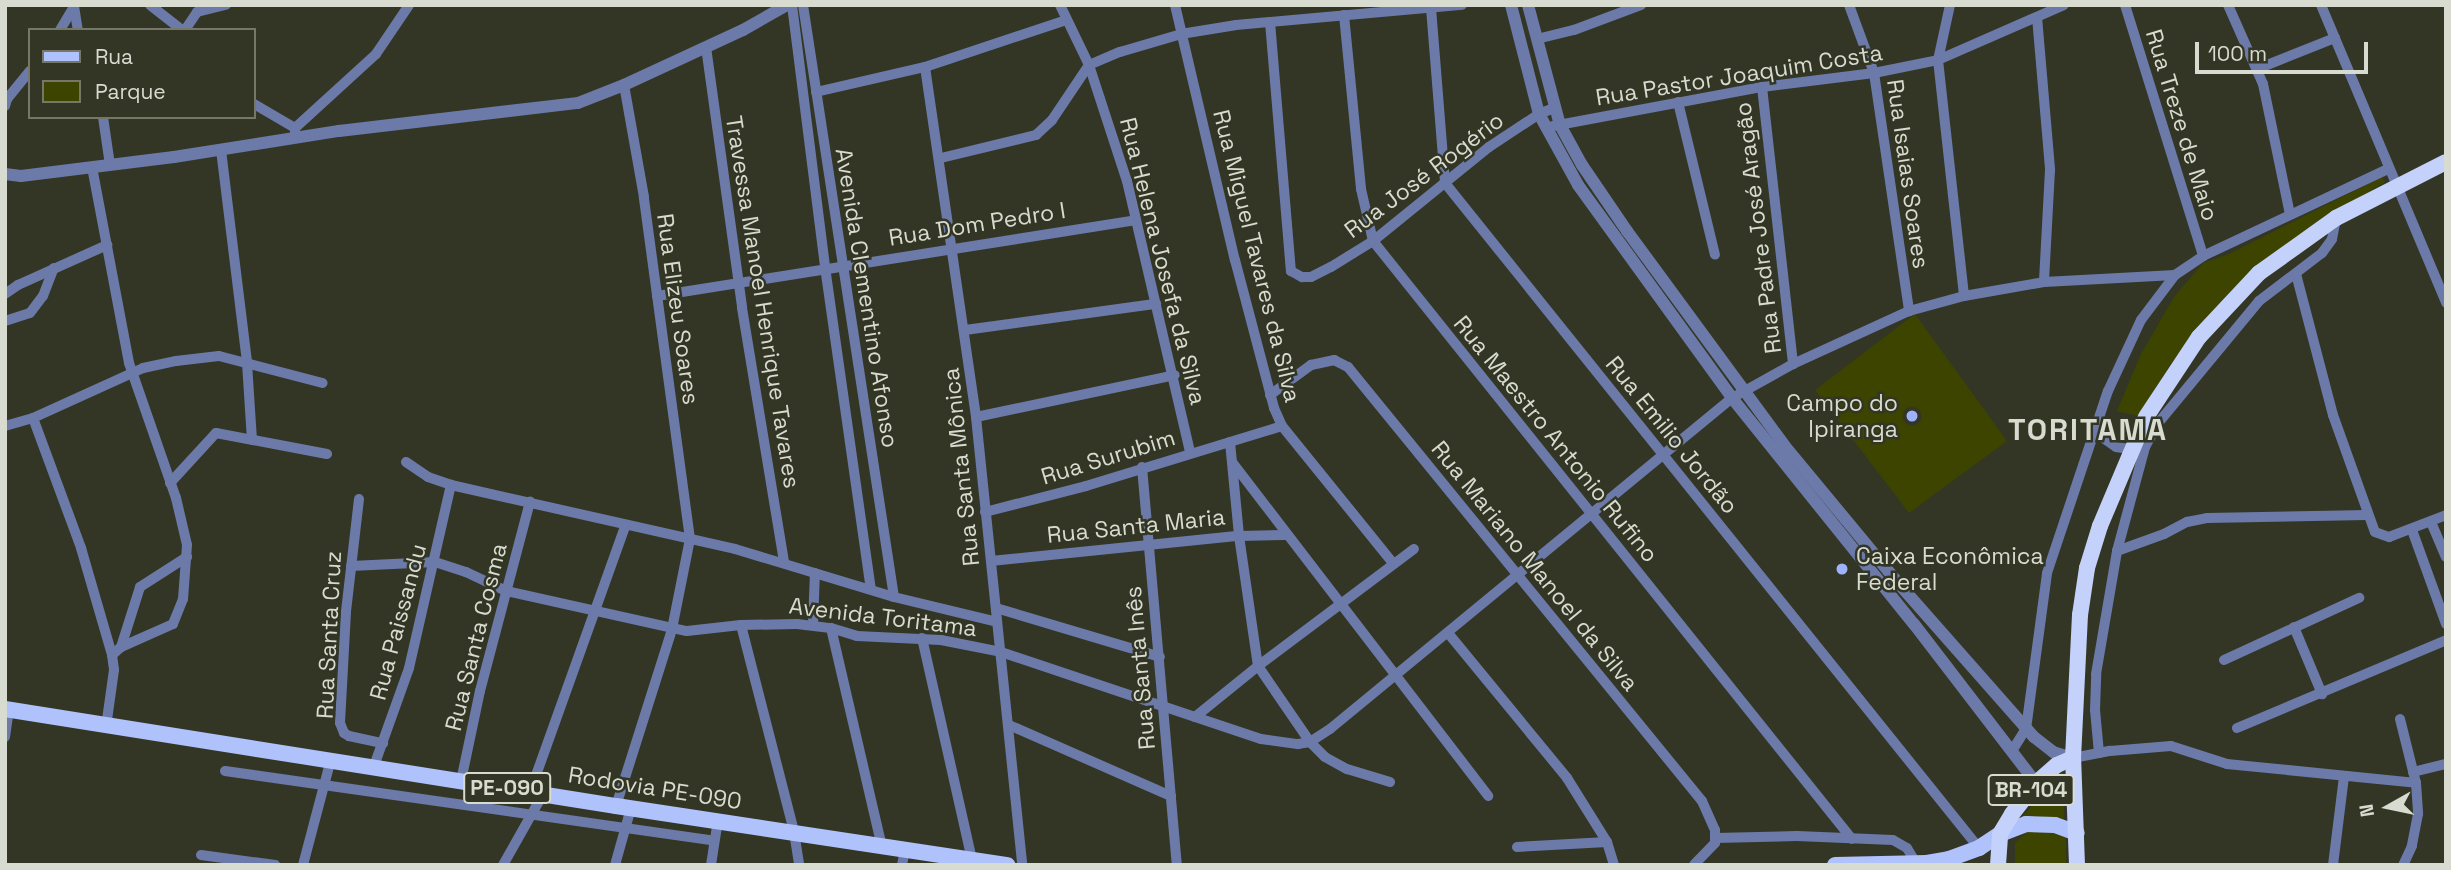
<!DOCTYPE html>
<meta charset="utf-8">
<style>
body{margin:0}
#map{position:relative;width:2451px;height:870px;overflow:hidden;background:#333624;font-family:"Space Grotesk",sans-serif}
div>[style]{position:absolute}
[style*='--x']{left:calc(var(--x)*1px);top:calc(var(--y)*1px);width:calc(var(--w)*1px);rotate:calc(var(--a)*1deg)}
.green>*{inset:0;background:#3d4400}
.minor>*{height:10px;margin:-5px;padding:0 5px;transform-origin:5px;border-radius:5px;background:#6c7aa9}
.tertiary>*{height:12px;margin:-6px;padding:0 6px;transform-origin:6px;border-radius:6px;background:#6c7aa9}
.primary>*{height:16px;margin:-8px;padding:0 8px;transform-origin:8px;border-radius:8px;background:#b0c2fc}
.trunk>*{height:16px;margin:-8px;padding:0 8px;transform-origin:8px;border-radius:8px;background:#c4d1fa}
.dots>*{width:19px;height:19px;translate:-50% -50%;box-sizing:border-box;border:4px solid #333624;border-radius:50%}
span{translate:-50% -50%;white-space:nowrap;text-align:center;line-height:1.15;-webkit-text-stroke:5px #333624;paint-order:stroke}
.shield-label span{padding:2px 5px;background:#333624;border:2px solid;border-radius:5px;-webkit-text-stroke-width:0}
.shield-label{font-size:21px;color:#d8dbcf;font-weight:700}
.street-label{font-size:23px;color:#d8dbcf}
.poi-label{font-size:23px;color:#d8dbcf}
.right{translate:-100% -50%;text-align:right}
.left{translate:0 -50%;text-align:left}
.district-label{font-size:30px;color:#d8dbcf;font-weight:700;letter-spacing:2px}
.frame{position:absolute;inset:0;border:7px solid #d8dbcf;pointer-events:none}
.legend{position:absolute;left:28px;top:28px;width:228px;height:91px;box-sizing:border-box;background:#333624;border:2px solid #757868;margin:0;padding:9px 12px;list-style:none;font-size:21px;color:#d8dbcf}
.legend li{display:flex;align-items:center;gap:14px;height:35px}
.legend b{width:35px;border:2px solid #757868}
.north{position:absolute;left:2353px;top:772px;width:70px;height:70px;-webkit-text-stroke:5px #333624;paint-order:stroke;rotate:261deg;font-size:19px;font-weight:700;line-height:28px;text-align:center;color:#d8dbcf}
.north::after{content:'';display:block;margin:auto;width:24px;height:32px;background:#d8dbcf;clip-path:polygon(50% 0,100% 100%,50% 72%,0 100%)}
.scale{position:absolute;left:2195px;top:42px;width:173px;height:32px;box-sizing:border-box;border:4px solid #d8dbcf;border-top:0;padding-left:9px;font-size:21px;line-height:24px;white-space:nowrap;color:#d8dbcf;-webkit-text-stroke:5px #333624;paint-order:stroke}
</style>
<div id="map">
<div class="green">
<div style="clip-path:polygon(2382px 177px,2385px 182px,2328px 216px,2219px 305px,2170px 365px,2138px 416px,2117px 411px,2141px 354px,2174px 297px,2203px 263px,2229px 254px)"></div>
<div style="clip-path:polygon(1915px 314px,2007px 441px,1909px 513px,1815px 390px)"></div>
<div style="clip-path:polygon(2063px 771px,2064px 822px,2016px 824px,2023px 816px)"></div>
<div style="clip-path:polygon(2039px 828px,2066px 837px,2066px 865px,2015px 865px,2015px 843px,2027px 832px)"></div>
</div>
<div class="minor">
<div style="--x:150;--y:5;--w:41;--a:38"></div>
<div style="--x:792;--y:5;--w:264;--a:82.8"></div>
<div style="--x:825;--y:267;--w:325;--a:81.9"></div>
<div style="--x:803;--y:5;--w:599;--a:81.26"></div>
<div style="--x:1060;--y:5;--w:67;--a:64.2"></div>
<div style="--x:1089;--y:65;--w:122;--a:71.9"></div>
<div style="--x:1127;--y:181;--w:278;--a:76.9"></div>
<div style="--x:1175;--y:5;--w:262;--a:76.8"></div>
<div style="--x:1235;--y:260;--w:153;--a:75.2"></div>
<div style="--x:1274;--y:408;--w:20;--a:66"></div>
<div style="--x:1282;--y:426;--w:176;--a:51"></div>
<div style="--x:1849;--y:5;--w:72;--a:69.8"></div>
<div style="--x:1874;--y:73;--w:241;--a:81.6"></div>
<div style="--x:1950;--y:5;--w:56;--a:102.3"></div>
<div style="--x:1938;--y:60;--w:237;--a:83.7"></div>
<div style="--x:2125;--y:5;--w:263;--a:72.7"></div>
<div style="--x:2228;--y:5;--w:86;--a:66.1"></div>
<div style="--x:2263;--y:84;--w:133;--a:78.3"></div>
<div style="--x:2321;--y:5;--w:323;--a:67.2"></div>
<div style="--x:74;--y:6;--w:24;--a:81"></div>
<div style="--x:1431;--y:8;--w:176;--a:85.4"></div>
<div style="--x:1445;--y:183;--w:853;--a:51.24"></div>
<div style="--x:1344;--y:15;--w:175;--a:84.4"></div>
<div style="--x:1361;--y:189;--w:53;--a:77"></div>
<div style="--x:1373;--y:241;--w:766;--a:51.31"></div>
<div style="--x:2037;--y:17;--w:154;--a:85.1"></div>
<div style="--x:2050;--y:170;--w:112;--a:93.1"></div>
<div style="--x:1270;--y:22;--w:250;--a:85.2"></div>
<div style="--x:1291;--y:271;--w:13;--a:29"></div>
<div style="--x:1302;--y:277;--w:9;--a:0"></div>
<div style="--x:1311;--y:277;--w:22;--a:-27"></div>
<div style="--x:1331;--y:267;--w:49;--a:-31.8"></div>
<div style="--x:1373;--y:241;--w:149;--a:-39"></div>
<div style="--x:1489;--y:147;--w:60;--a:-33.4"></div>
<div style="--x:1539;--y:114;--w:16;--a:-22"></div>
<div style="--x:60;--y:30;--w:27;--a:-59"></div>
<div style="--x:185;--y:30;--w:22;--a:-56"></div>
<div style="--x:197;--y:12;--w:30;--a:-14"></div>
<div style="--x:1537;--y:39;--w:38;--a:-14"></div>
<div style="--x:1574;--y:30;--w:72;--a:-20.5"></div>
<div style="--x:706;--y:47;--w:263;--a:82.1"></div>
<div style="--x:742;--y:308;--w:257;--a:80.6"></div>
<div style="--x:925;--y:67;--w:354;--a:81.7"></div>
<div style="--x:976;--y:417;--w:450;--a:84.1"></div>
<div style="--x:2257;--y:69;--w:84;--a:-21.7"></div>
<div style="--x:1762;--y:87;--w:279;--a:83.6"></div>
<div style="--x:816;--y:92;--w:112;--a:-12.9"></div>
<div style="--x:925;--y:67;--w:149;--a:-18.4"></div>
<div style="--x:1678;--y:102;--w:157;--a:76.4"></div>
<div style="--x:254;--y:104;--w:48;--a:30.3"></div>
<div style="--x:295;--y:128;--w:4;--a:90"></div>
<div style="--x:5;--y:106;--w:7;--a:-74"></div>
<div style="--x:7;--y:99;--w:36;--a:-51"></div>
<div style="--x:103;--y:117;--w:49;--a:81.7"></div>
<div style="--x:1553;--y:126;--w:213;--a:-10.6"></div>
<div style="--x:1762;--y:87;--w:113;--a:-7.1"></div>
<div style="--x:1874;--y:73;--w:65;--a:-11.5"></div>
<div style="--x:1938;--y:60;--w:137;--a:-23.6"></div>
<div style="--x:295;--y:128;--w:110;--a:-42.4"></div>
<div style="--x:376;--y:54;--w:59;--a:-56"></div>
<div style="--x:221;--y:150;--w:215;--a:83"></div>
<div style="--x:247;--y:363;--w:77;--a:86.3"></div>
<div style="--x:941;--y:158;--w:98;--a:-13.6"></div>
<div style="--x:1036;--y:135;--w:22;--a:-43"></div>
<div style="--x:1052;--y:120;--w:66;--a:-56.1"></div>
<div style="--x:1089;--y:65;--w:34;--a:-23"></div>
<div style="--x:1120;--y:52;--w:64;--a:-16.4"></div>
<div style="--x:1181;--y:34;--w:56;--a:-9.3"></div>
<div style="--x:1236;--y:25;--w:227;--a:-5.1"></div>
<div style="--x:92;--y:167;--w:199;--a:79.3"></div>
<div style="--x:129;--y:363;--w:143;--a:70.8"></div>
<div style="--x:176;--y:498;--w:48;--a:76.8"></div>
<div style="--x:187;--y:545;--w:54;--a:94.2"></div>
<div style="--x:183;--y:599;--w:27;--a:112"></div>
<div style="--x:173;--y:624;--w:57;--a:156.1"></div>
<div style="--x:121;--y:647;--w:12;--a:138"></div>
<div style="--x:2296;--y:274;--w:146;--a:75.3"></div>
<div style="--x:2333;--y:415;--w:124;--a:70.3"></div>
<div style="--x:2375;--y:532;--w:15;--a:20"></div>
<div style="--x:2389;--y:537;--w:61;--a:-21.1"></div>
<div style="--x:5;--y:294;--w:16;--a:-35"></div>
<div style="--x:18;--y:285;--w:98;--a:-24.2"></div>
<div style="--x:657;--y:296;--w:485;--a:-9"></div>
<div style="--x:5;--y:321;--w:26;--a:-18"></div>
<div style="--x:30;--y:313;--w:21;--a:-53"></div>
<div style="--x:43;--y:296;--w:30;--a:-69"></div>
<div style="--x:965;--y:330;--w:193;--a:-7.8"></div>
<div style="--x:1270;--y:395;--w:51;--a:-36.2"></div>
<div style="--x:1311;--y:365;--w:24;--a:-12"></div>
<div style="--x:1334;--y:360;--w:16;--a:27"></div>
<div style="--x:1348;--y:367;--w:560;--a:50.8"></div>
<div style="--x:1702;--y:801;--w:32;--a:66"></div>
<div style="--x:1715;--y:830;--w:13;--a:90"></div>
<div style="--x:1715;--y:843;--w:30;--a:134"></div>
<div style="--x:976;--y:417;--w:203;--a:-11.9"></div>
<div style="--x:33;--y:418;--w:139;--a:69.7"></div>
<div style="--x:81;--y:548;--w:111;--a:73.8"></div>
<div style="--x:112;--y:655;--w:15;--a:82"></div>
<div style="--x:114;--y:670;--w:58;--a:98"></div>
<div style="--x:5;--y:426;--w:29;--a:-16"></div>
<div style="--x:33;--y:418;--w:121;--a:-24.4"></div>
<div style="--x:143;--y:368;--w:34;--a:-12"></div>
<div style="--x:176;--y:361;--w:43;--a:-6.6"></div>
<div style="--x:219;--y:356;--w:107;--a:14.6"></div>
<div style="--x:2096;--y:433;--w:24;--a:35"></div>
<div style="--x:2116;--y:447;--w:14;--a:8"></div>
<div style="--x:2130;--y:449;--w:15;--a:-8"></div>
<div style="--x:2145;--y:447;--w:29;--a:-61"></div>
<div style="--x:2159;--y:422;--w:157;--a:-50.4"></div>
<div style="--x:2259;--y:301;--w:79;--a:-37.3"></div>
<div style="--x:2322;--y:253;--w:17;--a:-54"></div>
<div style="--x:2332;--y:239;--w:21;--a:-79"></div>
<div style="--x:1230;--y:442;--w:94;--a:84.5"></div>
<div style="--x:1239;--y:536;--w:131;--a:81.7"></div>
<div style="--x:1258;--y:666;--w:92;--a:55.6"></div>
<div style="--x:1310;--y:742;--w:21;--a:45"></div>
<div style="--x:1325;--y:757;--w:25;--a:29"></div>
<div style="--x:1347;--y:769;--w:45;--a:16.8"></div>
<div style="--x:406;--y:462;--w:27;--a:34"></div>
<div style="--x:428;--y:477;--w:24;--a:19"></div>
<div style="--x:451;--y:485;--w:291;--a:12.7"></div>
<div style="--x:735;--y:549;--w:166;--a:16.8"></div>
<div style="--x:894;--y:597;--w:106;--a:13.6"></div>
<div style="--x:1232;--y:462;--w:421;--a:52.5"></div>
<div style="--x:1142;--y:467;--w:400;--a:85"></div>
<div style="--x:170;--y:483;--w:68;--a:-47.4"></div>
<div style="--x:216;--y:433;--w:113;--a:10.7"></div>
<div style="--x:359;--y:499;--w:114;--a:96.6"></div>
<div style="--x:346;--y:612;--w:111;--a:93.1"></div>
<div style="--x:340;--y:723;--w:11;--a:68"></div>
<div style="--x:344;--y:733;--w:6;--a:31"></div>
<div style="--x:349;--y:736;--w:35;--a:12"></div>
<div style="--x:985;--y:512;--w:104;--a:-14.4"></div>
<div style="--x:1086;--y:486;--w:205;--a:-17"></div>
<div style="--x:2431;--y:522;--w:38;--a:67"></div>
<div style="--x:2412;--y:530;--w:100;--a:70.1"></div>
<div style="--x:2117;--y:551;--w:50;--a:-19.9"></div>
<div style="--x:2164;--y:534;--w:26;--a:-28"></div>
<div style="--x:2187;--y:522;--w:20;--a:-11"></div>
<div style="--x:2207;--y:518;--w:160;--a:-1.1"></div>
<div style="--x:991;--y:561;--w:249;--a:-5.8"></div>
<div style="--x:1239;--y:536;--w:46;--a:-1.2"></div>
<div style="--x:351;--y:566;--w:84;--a:-2.7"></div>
<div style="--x:435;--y:562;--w:33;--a:18"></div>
<div style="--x:466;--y:572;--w:44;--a:25.4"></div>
<div style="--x:506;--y:591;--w:185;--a:12.5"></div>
<div style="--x:687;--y:631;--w:54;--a:-6.3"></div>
<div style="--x:741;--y:625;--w:56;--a:-1"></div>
<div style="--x:797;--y:624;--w:34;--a:7"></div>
<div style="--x:831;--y:628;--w:27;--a:17"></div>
<div style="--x:857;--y:636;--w:84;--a:2.7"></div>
<div style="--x:941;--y:640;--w:61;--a:11.3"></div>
<div style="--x:1001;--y:652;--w:274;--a:18.5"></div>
<div style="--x:1261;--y:739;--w:37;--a:8"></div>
<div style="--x:1298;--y:744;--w:12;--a:-9"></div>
<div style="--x:1310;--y:742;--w:24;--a:-33"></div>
<div style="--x:1330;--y:729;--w:521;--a:-39.47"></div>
<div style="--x:1732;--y:398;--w:70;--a:-29.1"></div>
<div style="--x:1793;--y:364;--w:128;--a:-24.6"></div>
<div style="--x:1909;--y:311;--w:57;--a:-15.3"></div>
<div style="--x:1964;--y:296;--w:81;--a:-9.9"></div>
<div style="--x:2044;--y:282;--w:131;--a:-3.1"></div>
<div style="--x:996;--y:608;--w:171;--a:16.6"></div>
<div style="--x:813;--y:624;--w:51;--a:-87.8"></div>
<div style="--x:741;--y:625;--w:214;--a:75.6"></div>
<div style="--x:794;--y:832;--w:33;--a:81"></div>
<div style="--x:2294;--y:627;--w:73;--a:67.3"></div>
<div style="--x:831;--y:628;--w:221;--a:76.9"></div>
<div style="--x:1448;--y:633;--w:188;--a:50.6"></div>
<div style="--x:1567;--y:778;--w:75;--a:58"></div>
<div style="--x:1607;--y:842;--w:24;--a:73"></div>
<div style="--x:922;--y:638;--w:227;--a:77.3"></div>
<div style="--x:121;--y:647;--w:63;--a:-72.4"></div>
<div style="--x:140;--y:587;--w:56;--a:-32.6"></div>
<div style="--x:2224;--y:660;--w:149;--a:-24.7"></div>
<div style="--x:1195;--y:717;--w:81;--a:-39"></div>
<div style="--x:1258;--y:666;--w:195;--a:-36.9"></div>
<div style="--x:2400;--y:719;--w:66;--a:76"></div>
<div style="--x:2416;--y:783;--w:31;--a:86"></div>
<div style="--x:2418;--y:814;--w:33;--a:101"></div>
<div style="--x:2412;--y:846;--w:21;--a:115"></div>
<div style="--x:1009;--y:725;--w:177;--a:23.7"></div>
<div style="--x:2237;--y:728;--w:227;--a:-22.8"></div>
<div style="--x:5;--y:737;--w:28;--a:-82"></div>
<div style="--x:2012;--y:751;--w:26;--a:-58"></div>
<div style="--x:2026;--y:729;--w:157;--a:-82.3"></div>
<div style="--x:2047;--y:573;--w:192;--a:-71.5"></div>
<div style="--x:2108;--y:391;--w:78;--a:-65.1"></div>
<div style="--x:2141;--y:320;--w:56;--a:-52.9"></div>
<div style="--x:2175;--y:275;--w:34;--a:-34"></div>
<div style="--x:2203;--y:256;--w:204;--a:-25.2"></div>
<div style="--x:2099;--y:753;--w:43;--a:-95.3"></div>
<div style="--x:2095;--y:710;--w:36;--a:-88"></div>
<div style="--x:2096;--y:674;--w:125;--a:-80.3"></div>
<div style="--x:2117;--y:551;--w:108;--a:-74.9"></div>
<div style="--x:2073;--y:758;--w:38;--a:-11"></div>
<div style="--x:2110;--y:751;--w:61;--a:-4.7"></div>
<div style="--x:2171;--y:746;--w:59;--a:17.8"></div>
<div style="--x:2227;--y:764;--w:190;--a:5.7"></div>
<div style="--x:374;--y:766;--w:104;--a:-70.3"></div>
<div style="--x:409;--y:668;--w:188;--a:-77.1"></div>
<div style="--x:225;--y:771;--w:494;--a:8.1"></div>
<div style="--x:2413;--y:772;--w:34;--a:-14"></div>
<div style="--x:461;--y:781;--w:92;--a:-78.1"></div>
<div style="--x:480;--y:691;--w:196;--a:-75.2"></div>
<div style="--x:530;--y:792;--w:282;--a:-70.3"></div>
<div style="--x:616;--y:806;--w:186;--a:-72.4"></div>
<div style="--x:672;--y:629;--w:92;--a:-78.7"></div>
<div style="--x:690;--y:539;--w:345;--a:-97.7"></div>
<div style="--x:644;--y:197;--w:114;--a:-100.1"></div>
<div style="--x:1715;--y:838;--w:82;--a:-1.4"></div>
<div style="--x:1797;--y:836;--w:96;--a:2.4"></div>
<div style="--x:1893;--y:840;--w:16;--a:30"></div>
<div style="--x:1907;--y:848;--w:17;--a:59"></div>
<div style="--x:1517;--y:847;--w:90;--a:-3.2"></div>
<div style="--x:201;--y:855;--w:75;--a:7.7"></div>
<div style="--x:303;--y:865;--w:110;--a:-75.2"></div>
<div style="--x:503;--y:865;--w:81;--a:-60.6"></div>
<div style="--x:615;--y:865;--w:59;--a:-74.3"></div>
<div style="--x:711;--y:865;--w:46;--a:-81.2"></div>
<div style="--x:902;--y:865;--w:16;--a:-79"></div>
<div style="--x:2333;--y:865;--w:89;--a:-82.9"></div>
</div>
<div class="tertiary">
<div style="--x:1511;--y:5;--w:113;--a:75.6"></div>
<div style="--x:1539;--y:114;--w:81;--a:61.2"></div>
<div style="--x:1578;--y:185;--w:263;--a:54.1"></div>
<div style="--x:1732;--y:398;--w:290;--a:51.2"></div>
<div style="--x:1914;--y:624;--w:200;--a:52.5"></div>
<div style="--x:1528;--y:5;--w:124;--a:75.1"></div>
<div style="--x:1560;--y:125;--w:46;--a:61.2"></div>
<div style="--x:1582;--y:165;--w:80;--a:55.7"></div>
<div style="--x:1627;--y:231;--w:265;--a:53.7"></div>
<div style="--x:1784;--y:445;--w:180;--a:50.4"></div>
<div style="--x:1899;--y:584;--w:204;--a:48.6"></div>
<div style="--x:2034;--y:737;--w:24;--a:38"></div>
<div style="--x:2053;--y:752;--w:21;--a:17"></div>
<div style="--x:5;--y:174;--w:16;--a:7"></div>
<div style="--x:21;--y:176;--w:154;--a:-7.1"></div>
<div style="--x:174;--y:157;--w:167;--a:-9"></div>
<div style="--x:339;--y:131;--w:241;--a:-6.7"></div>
<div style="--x:578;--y:103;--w:49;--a:-21.4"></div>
<div style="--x:624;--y:85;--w:131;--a:-24.8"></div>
<div style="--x:743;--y:30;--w:51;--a:-29.6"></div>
</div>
<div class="primary">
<div style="--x:5;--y:709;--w:619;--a:9.02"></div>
<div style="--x:616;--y:806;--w:396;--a:8.6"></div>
<div style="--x:1835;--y:865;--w:92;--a:-1.2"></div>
<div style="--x:1927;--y:863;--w:22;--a:-10"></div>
<div style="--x:1949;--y:859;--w:32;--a:-20"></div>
<div style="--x:1979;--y:848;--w:25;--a:-34"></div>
<div style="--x:2000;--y:834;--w:28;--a:-21"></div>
<div style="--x:2026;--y:824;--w:29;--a:2"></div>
<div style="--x:2055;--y:825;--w:23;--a:20"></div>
</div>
<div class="trunk">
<div style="--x:1998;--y:865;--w:31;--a:-86"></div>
<div style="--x:2000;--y:834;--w:23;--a:-59"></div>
<div style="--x:2012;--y:814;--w:39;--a:-52"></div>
<div style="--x:2036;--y:783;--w:28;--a:-41"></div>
<div style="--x:2057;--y:765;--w:17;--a:-24"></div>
<div style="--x:2077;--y:865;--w:107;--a:-92.1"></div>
<div style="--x:2073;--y:758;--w:143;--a:-87.2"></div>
<div style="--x:2080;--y:615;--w:48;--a:-81.5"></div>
<div style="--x:2087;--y:568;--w:44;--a:-72.8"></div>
<div style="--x:2100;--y:526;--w:118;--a:-67.1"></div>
<div style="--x:2146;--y:417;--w:96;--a:-56.5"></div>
<div style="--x:2199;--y:337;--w:88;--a:-46.8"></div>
<div style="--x:2259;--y:273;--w:95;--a:-35.5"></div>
<div style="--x:2336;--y:218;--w:123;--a:-27"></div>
</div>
<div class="dots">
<div style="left:1912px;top:416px;background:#9fb3fd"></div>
<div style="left:1842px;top:569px;background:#9fb3fd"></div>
</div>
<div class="shield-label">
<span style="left:507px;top:788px">PE-090</span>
<span style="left:2031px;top:790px">BR-104</span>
</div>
<div class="street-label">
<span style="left:1739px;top:75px;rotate:-9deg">Rua Pastor Joaquim Costa</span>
<span style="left:2182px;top:125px;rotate:73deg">Rua Treze de Maio</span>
<span style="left:1908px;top:174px;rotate:82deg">Rua Isaias Soares</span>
<span style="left:1424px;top:175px;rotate:-37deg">Rua José Rogério</span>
<span style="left:977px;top:224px;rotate:-9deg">Rua Dom Pedro I</span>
<span style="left:1758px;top:228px;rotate:-97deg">Rua Padre José Aragão</span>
<span style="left:1257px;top:256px;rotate:76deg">Rua Miguel Tavares da Silva</span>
<span style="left:1163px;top:261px;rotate:76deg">Rua Helena Josefa da Silva</span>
<span style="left:867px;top:298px;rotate:81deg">Avenida Clementino Afonso</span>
<span style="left:763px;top:302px;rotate:81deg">Travessa Manoel Henrique Tavares</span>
<span style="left:678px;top:309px;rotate:82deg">Rua Elizeu Soares</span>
<span style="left:1672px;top:435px;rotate:51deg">Rua Emilio Jordão</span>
<span style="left:1556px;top:439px;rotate:51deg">Rua Maestro Antonio Rufino</span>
<span style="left:1108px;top:457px;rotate:-17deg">Rua Surubim</span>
<span style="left:961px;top:467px;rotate:-96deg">Rua Santa Mônica</span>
<span style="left:1136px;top:526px;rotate:-6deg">Rua Santa Maria</span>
<span style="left:1535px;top:566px;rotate:51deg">Rua Mariano Manoel da Silva</span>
<span style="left:883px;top:617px;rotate:7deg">Avenida Toritama</span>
<span style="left:398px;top:622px;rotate:-75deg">Rua Paissandu</span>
<span style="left:329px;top:635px;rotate:-87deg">Rua Santa Cruz</span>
<span style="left:476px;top:637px;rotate:-76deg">Rua Santa Cosma</span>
<span style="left:1140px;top:668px;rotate:-95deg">Rua Santa Inês</span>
<span style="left:655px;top:788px;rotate:9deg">Rodovia PE-090</span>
</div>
<div class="poi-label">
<span class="right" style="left:1898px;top:416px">Campo do<br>Ipiranga</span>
<span class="left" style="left:1856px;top:569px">Caixa Econômica<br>Federal</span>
</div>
<div class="district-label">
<span style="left:2088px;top:430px">TORITAMA</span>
</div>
<div class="frame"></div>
<ul class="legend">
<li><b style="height:9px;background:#b0c2fc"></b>Rua</li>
<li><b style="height:19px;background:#3d4400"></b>Parque</li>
</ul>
<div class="north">N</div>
<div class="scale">100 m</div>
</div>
